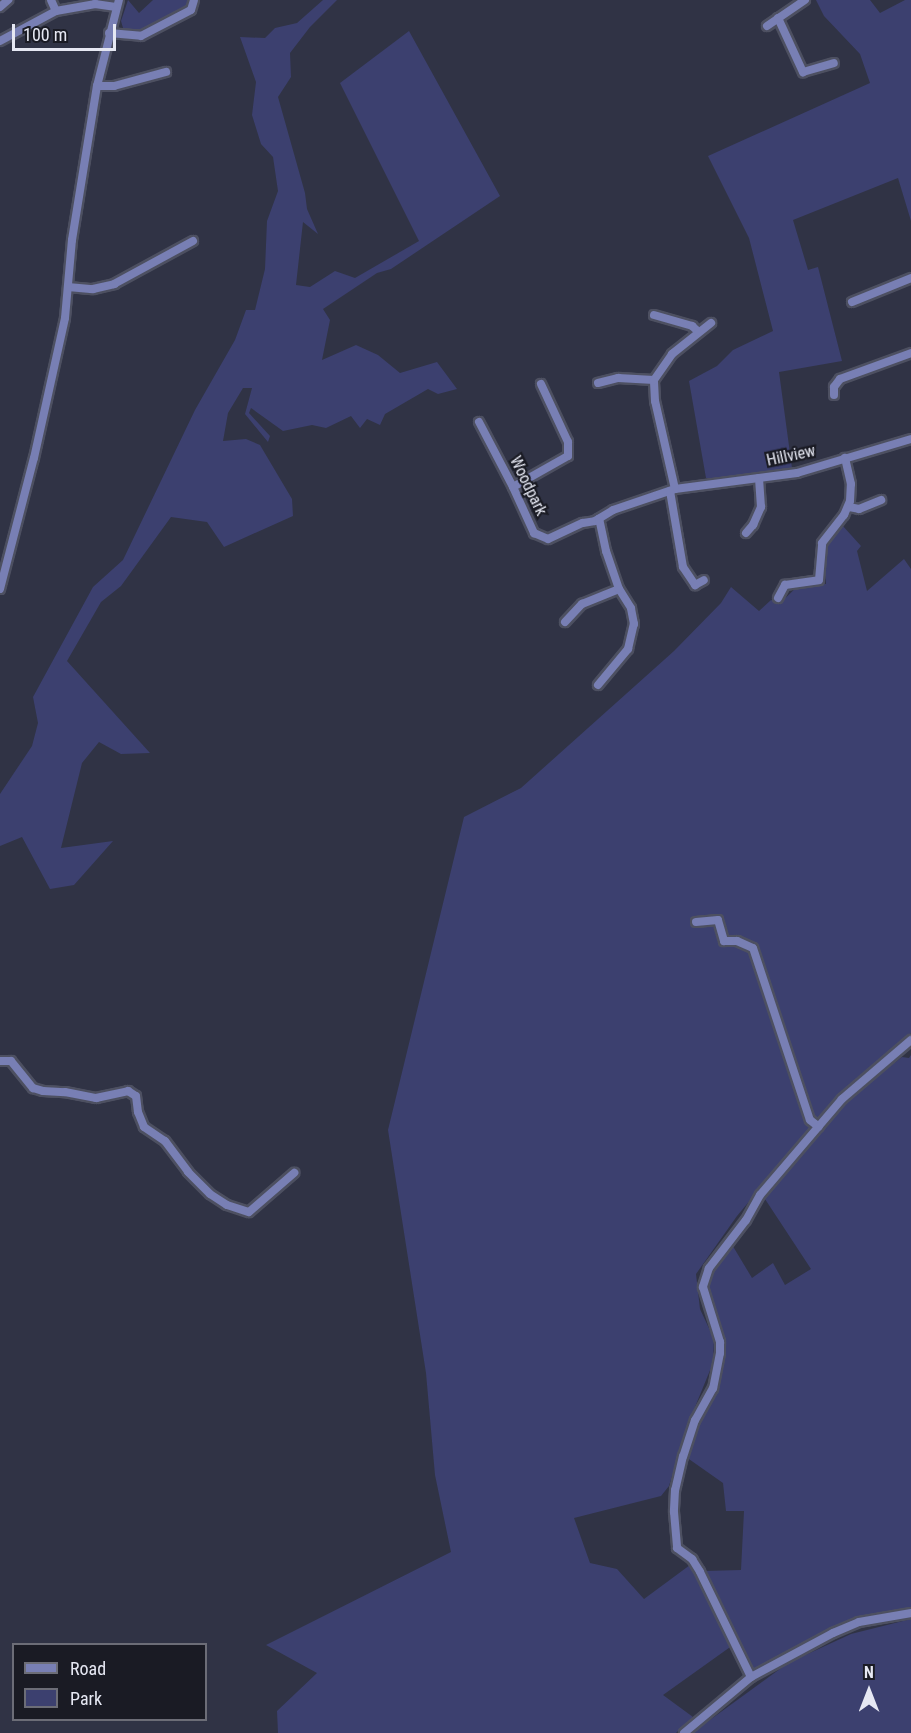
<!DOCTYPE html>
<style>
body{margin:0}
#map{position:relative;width:911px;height:1733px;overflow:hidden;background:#303345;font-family:"Roboto Condensed",sans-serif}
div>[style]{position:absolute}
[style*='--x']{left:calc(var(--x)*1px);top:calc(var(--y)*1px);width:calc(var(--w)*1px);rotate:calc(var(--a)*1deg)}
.green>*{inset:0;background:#3c406f}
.roads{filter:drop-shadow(2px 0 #4d5061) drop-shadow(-2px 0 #4d5061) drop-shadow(0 2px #4d5061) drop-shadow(0 -2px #4d5061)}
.minor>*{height:8px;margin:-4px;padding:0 4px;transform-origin:4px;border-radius:4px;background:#787fb4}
span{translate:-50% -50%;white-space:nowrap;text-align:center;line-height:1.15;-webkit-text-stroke:4.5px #1a1b24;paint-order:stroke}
.street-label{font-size:16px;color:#e6e8f3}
.legend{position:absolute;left:12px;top:1643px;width:195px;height:78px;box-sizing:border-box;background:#1a1b24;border:2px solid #6c6d77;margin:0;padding:8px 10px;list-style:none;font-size:18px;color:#e6e8f3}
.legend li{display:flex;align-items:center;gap:12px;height:30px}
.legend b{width:30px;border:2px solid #6c6d77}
.north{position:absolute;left:839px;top:1661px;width:60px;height:60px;-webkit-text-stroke:4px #1a1b24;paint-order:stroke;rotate:0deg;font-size:16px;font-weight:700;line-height:24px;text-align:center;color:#e6e8f3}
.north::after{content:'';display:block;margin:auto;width:21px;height:27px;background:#e6e8f3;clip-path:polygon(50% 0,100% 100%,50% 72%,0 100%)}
.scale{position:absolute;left:12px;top:24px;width:104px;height:27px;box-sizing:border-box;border:3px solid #e6e8f3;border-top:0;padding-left:8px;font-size:18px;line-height:21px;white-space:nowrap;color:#e6e8f3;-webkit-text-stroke:4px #1a1b24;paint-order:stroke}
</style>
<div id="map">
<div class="green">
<div style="clip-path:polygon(128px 0,139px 13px,153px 0,192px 0,192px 5px,140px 32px,131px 32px,123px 28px,121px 21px)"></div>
<div style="clip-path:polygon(323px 0,337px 0,310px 27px,290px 53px,291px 77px,278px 97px,305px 193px,307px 209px,318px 234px,303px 222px,296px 285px,310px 287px,335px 271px,355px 278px,419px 241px,340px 83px,409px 31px,500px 196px,391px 269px,377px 273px,323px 309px,330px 320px,322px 360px,356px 345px,378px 355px,400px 373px,437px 362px,457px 389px,438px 394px,428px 389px,385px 414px,380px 425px,367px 419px,360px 428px,351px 416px,326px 428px,312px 425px,283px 431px,251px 408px,249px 413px,270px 436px,268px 442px,245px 414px,252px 388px,243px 388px,228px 413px,223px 441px,246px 439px,260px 445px,292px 499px,293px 516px,224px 547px,207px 522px,171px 517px,121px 586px,101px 602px,67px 661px,150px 753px,121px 754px,99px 742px,82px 763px,61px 848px,113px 841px,74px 885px,50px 889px,22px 837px,0 846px,0 794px,32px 746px,38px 723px,33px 697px,93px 587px,123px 560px,195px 410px,235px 340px,246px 310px,255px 310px,265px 269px,267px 221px,278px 191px,273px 157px,261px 144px,252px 115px,256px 82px,240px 37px,265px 38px,275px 28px,297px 23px)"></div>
<div style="clip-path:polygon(816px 0,870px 0,880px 13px,905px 0,911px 0,911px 221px,898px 178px,793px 220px,808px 270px,818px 267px,842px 361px,779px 372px,792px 468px,724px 478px,706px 478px,689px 381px,717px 366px,733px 350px,773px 331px,749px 238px,708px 156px,870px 83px,860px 54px,824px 16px)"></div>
<div style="clip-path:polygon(842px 525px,861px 546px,857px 551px,867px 591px,904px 559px,911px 569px,911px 1033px,859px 1076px,809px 1129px,737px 1216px,696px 1274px,700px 1309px,714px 1339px,713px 1363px,686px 1429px,669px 1486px,661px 1496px,574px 1518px,590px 1563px,617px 1569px,644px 1599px,690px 1565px,704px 1583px,733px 1645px,663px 1695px,693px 1717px,676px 1733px,278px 1733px,277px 1711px,317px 1673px,266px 1645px,451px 1552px,435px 1475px,426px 1373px,388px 1130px,464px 817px,521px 788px,674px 651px,721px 603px,731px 587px,759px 611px,771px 600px,779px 604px,799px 585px,826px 584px,824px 558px,831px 536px)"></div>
<div style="clip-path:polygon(911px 1055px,911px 1607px,841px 1623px,754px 1670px,704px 1571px,741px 1570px,744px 1511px,726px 1511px,723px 1483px,686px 1457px,720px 1367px,706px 1277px,731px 1243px,752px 1278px,773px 1263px,785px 1285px,811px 1269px,763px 1196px,850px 1097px,902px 1057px,909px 1058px)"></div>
<div style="clip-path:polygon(911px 1619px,911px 1733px,692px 1733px,788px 1663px,851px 1634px)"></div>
</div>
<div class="roads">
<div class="minor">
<div style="--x:51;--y:0;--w:12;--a:66"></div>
<div style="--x:0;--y:7;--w:11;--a:-41"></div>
<div style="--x:778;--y:18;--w:60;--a:65.2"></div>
<div style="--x:803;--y:72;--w:32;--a:-16"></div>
<div style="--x:767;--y:26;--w:46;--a:-34.4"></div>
<div style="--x:109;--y:33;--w:32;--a:5"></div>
<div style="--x:141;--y:36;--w:56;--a:-27.5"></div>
<div style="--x:191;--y:10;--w:10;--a:-73"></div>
<div style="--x:0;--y:41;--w:64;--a:-28.2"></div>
<div style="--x:56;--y:11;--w:40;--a:-10"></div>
<div style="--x:95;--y:4;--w:21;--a:8"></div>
<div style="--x:97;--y:86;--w:17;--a:0"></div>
<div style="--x:114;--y:86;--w:54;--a:-15.1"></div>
<div style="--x:68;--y:287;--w:25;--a:5"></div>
<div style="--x:93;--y:289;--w:22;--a:-13"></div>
<div style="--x:114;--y:284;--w:90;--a:-28.6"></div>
<div style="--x:852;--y:302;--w:64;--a:-22.1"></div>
<div style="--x:654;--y:315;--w:40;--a:16"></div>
<div style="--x:692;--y:326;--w:9;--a:41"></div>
<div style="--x:598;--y:383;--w:21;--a:-14"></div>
<div style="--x:618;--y:378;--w:36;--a:3"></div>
<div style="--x:834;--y:395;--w:8;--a:-90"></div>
<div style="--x:834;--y:387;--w:10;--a:-53"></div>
<div style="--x:840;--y:379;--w:76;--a:-20.1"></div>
<div style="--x:479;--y:422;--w:73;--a:62.4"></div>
<div style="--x:513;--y:487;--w:51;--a:65.5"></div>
<div style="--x:534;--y:533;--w:15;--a:23"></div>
<div style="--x:548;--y:539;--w:38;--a:-25"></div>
<div style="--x:583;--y:523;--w:12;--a:-9"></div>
<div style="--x:595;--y:521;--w:21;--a:-31"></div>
<div style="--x:613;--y:510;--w:65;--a:-18.7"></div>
<div style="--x:675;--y:489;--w:123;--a:-7.5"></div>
<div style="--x:797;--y:473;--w:119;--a:-16.6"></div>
<div style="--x:513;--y:487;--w:63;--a:-29.4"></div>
<div style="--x:568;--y:456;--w:14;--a:-90"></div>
<div style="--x:568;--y:442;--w:64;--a:-115"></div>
<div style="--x:675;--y:489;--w:90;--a:-102.8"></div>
<div style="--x:655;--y:401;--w:21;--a:-93"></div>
<div style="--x:654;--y:380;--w:32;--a:-55"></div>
<div style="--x:672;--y:354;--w:50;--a:-38.5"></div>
<div style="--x:670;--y:491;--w:77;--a:80.3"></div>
<div style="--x:683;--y:567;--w:22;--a:56"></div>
<div style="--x:695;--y:585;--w:10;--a:-29"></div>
<div style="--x:849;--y:507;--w:10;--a:11"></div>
<div style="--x:859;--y:509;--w:24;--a:-22"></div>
<div style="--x:746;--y:533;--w:11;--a:-49"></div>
<div style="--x:753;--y:525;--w:20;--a:-66"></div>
<div style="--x:761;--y:507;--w:29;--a:-94"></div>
<div style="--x:0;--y:589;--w:135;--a:-75.5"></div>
<div style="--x:34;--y:458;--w:143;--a:-77.5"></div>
<div style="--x:65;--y:318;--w:78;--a:-84.9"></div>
<div style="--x:72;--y:240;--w:156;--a:-80.8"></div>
<div style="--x:97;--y:86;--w:89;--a:-75.7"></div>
<div style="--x:778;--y:598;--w:15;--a:-62"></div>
<div style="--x:785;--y:585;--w:34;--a:-8"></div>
<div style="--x:819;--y:580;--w:37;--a:-85"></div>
<div style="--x:822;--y:543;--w:36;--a:-52"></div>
<div style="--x:844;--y:515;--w:15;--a:-67"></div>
<div style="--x:850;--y:501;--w:17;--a:-87"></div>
<div style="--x:851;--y:484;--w:27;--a:-103"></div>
<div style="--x:565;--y:622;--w:25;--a:-47"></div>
<div style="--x:582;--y:604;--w:40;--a:-22"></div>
<div style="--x:598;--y:685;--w:47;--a:-50.2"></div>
<div style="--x:628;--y:649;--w:26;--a:-77"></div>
<div style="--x:634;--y:624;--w:16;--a:-101"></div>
<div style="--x:631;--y:608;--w:22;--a:-122"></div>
<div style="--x:619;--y:589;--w:40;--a:-108.9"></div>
<div style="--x:606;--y:551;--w:33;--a:-102"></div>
<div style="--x:696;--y:922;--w:22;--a:-5"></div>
<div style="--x:718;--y:920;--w:22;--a:74"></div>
<div style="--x:724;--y:941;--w:13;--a:0"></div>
<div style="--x:737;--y:941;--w:17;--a:24"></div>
<div style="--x:753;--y:948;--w:181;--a:71.7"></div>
<div style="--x:810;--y:1120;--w:11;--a:38"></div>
<div style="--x:911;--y:1040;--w:91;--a:139.5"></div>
<div style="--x:842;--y:1099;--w:126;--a:130.5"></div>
<div style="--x:760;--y:1195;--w:29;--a:119"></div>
<div style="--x:746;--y:1220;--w:61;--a:127.6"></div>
<div style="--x:709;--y:1268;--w:20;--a:108"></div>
<div style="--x:703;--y:1287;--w:58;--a:72.8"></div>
<div style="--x:720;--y:1342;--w:11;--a:90"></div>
<div style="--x:720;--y:1353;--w:36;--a:101"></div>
<div style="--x:713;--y:1388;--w:37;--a:119"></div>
<div style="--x:695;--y:1420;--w:38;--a:108"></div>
<div style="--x:683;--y:1456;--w:35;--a:103"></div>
<div style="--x:675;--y:1490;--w:22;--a:93"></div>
<div style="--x:674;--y:1512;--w:36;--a:85"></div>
<div style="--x:677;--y:1548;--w:19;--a:36"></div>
<div style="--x:692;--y:1559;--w:15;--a:58"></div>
<div style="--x:700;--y:1572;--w:117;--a:64.1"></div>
<div style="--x:751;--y:1677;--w:93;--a:-28.2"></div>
<div style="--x:833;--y:1633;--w:28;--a:-23"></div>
<div style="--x:859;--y:1622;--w:53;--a:-9.8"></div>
<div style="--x:0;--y:1061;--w:11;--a:0"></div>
<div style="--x:11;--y:1061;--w:35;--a:51"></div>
<div style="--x:33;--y:1088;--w:10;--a:17"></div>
<div style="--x:43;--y:1091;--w:22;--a:3"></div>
<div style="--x:65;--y:1092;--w:32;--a:11"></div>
<div style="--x:96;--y:1098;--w:33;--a:-12"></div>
<div style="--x:128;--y:1091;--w:9;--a:32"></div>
<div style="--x:136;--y:1096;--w:16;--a:83"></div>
<div style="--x:138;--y:1112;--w:16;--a:68"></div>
<div style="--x:144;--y:1127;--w:25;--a:34"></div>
<div style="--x:165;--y:1141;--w:39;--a:53"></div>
<div style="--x:188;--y:1172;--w:31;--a:45"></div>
<div style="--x:210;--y:1194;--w:20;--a:33"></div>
<div style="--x:227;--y:1205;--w:23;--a:18"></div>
<div style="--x:249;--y:1212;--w:60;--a:-40.9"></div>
<div style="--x:684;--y:1733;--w:87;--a:-39.9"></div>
</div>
</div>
<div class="street-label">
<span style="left:791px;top:456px;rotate:-12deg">Hillview</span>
<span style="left:528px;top:486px;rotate:64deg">Woodpark</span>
</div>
<ul class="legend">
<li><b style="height:8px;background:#787fb4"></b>Road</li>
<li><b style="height:16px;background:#3c406f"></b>Park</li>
</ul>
<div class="north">N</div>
<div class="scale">100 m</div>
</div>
